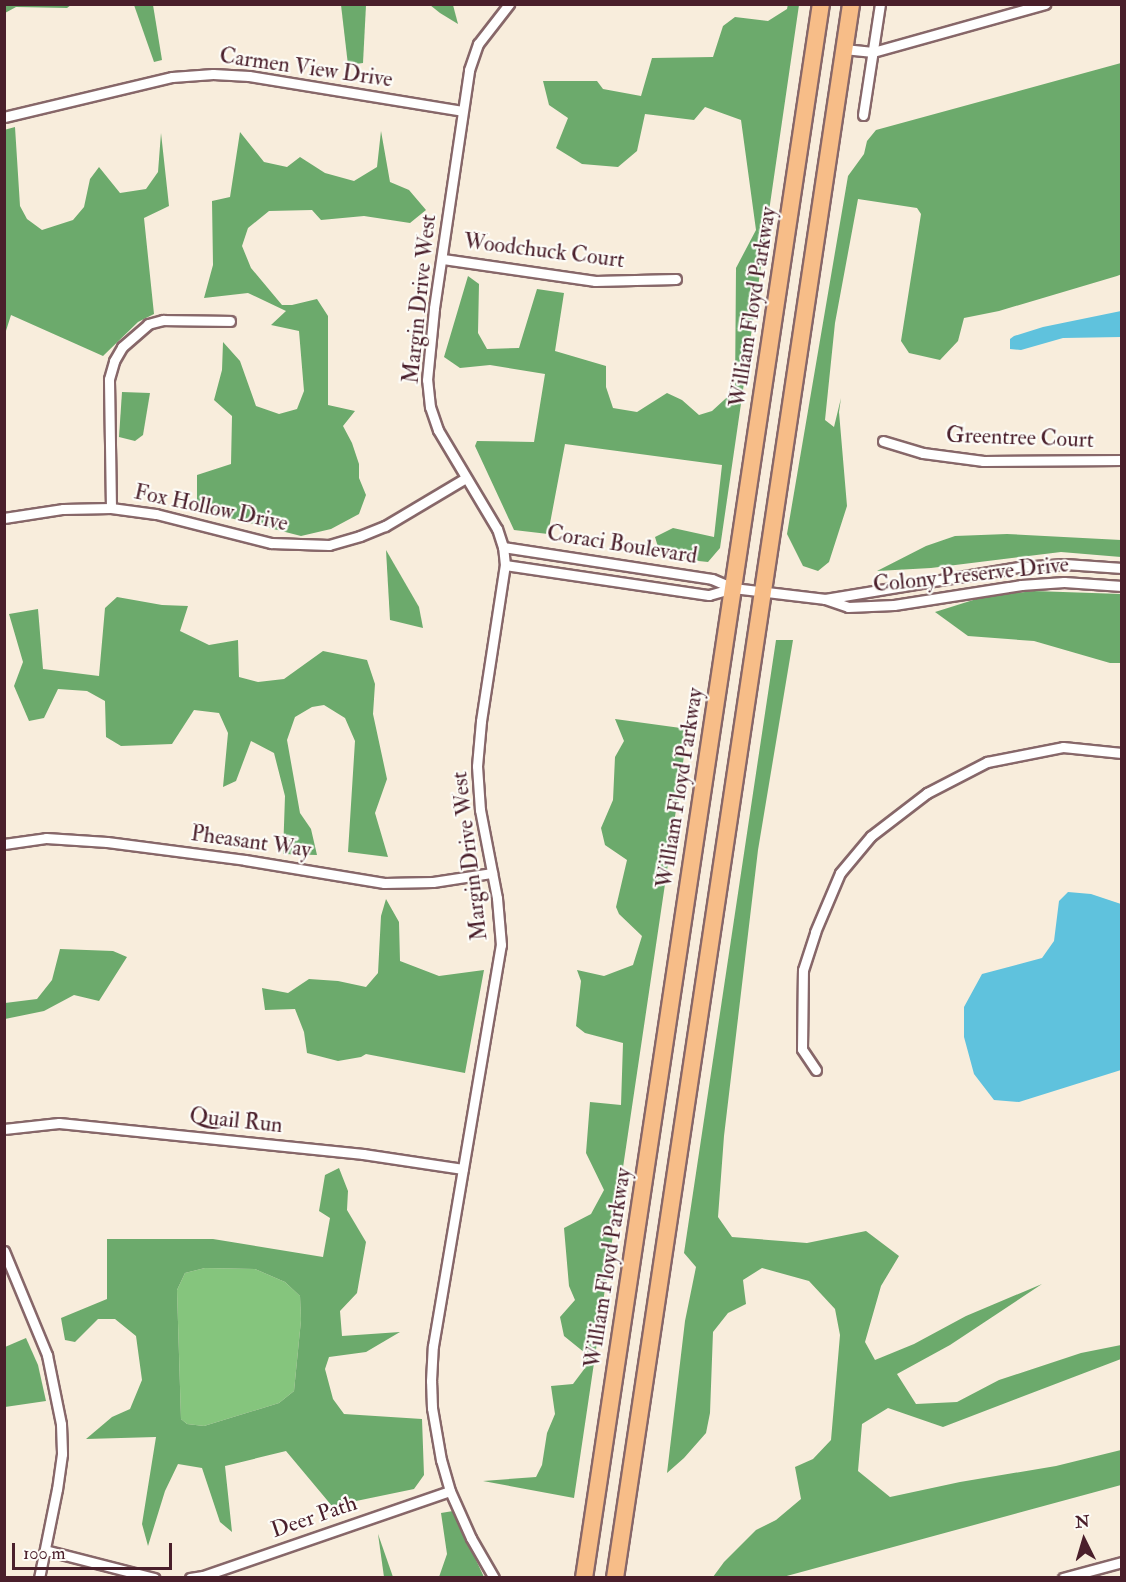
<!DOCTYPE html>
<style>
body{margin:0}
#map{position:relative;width:1126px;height:1582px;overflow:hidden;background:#f8eddc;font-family:"IM FELL Double Pica",serif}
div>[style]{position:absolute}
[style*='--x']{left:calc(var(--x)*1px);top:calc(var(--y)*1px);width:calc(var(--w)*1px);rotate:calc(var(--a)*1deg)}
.green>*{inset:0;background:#85c57d}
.forest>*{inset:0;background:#6caa6c}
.water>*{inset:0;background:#5fc2dd}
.roads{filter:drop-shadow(2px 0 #876769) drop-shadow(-2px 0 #876769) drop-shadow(0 2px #876769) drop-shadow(0 -2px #876769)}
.street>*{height:9px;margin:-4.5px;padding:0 4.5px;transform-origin:4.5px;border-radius:4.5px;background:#fff}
.highway>*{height:16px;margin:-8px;padding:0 8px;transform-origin:8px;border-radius:8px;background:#f7bd88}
span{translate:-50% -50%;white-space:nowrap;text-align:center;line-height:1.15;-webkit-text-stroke:4.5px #fdfcf7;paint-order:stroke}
.street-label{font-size:22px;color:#4a1f2b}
.frame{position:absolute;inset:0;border:6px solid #4a1f2b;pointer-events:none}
.north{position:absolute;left:1054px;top:1510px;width:60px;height:60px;-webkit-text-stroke:4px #fdfcf7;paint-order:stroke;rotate:355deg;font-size:16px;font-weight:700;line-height:24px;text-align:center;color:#4a1f2b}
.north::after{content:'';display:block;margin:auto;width:21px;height:27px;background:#4a1f2b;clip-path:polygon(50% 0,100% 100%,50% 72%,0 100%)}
.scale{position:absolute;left:12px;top:1543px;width:160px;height:27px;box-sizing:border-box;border:3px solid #4a1f2b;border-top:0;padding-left:8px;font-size:18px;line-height:21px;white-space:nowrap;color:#4a1f2b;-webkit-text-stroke:4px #fdfcf7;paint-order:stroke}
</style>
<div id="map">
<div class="green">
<div style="clip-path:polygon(205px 1268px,255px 1269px,285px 1282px,300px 1296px,301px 1320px,294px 1391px,279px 1403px,204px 1426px,187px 1424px,181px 1419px,177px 1290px,185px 1273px)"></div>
</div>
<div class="forest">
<div style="clip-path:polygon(5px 4px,71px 4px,71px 5px,67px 8px,16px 7px,5px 13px)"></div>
<div style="clip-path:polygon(788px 4px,799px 5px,720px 548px,708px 562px,661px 557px,655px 537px,673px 528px,714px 537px,722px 465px,565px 444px,548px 534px,514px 530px,475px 446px,477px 441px,534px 442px,545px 374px,490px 365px,460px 368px,444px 357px,468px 276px,479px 284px,478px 333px,487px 349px,519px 348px,537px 289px,564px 293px,555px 351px,606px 366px,606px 387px,613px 408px,637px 412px,667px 393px,682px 400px,699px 415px,712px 411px,735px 390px,736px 268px,756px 230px,741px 120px,705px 107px,694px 120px,645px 114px,637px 151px,618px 167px,582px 164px,556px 148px,568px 118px,549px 105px,543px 81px,597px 81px,603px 89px,641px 96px,652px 58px,713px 57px,723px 26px,735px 17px,768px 21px,787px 9px)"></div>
<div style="clip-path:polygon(134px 5px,153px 5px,162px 60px,154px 62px)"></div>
<div style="clip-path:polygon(341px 5px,366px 5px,363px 63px,348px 65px)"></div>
<div style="clip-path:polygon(430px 5px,453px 5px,458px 24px,440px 13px)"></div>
<div style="clip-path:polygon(1121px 63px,1122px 274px,1117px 276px,999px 311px,964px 318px,958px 341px,940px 360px,909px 353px,901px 341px,921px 214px,917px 208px,858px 199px,835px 323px,825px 420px,834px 427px,841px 398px,839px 412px,847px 506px,829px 562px,818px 571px,803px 566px,787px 534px,848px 176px,864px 154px,867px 141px,876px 130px)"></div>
<div style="clip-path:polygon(15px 127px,20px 206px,27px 219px,42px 230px,73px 220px,84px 207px,90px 179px,99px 167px,120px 193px,146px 189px,158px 172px,161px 133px,169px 206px,144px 218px,154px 314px,138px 322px,103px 356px,11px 315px,5px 334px,4px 130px)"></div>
<div style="clip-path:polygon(381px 131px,390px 182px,409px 190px,426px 210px,410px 223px,364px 216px,321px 220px,312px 210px,269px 211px,248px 228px,242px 246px,251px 268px,282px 305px,292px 305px,317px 299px,328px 316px,328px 405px,355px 411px,343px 426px,352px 443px,359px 464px,359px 478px,366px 495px,359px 514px,331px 529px,301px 536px,226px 517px,197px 501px,197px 475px,231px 464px,232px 416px,214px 400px,222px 370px,223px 342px,240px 361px,256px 406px,279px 414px,297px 409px,304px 391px,299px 331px,271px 325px,286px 311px,248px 293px,204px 298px,213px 265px,212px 201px,230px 197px,240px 132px,264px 162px,287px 167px,300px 157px,325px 173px,354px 181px,377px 167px)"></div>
<div style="clip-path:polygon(122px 392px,150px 393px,143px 435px,135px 441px,119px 437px)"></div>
<div style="clip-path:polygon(1007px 534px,1121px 540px,1121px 557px,1061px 552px,931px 568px,877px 571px,926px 546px,955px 536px)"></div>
<div style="clip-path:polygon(386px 550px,419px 607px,423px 628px,390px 620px)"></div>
<div style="clip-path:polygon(1034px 591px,1121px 594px,1121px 663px,1110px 663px,1034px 641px,968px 636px,935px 612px,986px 596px)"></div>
<div style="clip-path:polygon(117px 597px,162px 605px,188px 606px,180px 631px,209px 645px,238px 640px,239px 677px,258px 682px,284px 679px,323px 651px,367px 660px,375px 684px,373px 714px,387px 779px,375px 813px,388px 857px,348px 852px,355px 741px,345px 718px,324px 705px,312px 707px,295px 717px,287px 740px,300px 813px,311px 829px,317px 855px,283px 854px,285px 796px,274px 753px,251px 741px,236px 781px,223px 787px,228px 733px,219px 713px,194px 710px,172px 744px,121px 746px,106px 737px,105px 701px,87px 691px,58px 689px,44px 718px,29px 721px,14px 686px,23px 662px,9px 614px,38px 609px,43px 669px,99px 676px,105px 608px)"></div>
<div style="clip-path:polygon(776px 640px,793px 640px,758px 850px,724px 1136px,718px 1217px,732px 1237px,807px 1243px,866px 1231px,899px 1256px,881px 1286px,865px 1342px,875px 1360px,914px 1344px,966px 1316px,1042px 1284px,950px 1345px,897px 1374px,916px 1404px,957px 1402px,999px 1380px,1081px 1353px,1121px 1345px,1121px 1359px,943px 1427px,888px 1408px,862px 1424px,858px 1471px,890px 1497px,960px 1482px,1056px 1466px,1121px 1450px,1121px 1485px,783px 1577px,713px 1577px,724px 1562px,756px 1530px,776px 1520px,801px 1499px,795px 1467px,813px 1459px,831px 1440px,840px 1335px,835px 1309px,809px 1281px,762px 1268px,743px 1280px,746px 1304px,728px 1313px,713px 1332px,710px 1413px,706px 1433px,684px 1458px,667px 1473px,685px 1321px,696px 1267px,684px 1253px)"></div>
<div style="clip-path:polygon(615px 719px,688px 729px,574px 1498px,483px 1481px,536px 1477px,542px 1465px,547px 1433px,555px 1414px,551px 1386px,573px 1384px,585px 1368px,585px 1353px,564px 1336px,560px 1317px,575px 1300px,569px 1286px,564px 1228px,591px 1214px,604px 1190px,586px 1153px,590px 1102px,621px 1105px,623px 1043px,585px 1033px,576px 1026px,581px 981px,577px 970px,604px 976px,633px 965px,642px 936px,619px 914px,616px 907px,627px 860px,605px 845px,601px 828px,613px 800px,615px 757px,624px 741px)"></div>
<div style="clip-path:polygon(386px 899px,399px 922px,400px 961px,439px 976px,484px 970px,465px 1073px,366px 1054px,361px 1057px,338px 1061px,307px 1053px,304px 1032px,295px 1009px,265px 1010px,262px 988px,288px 993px,309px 979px,338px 981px,366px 987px,378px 973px,381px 916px)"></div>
<div style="clip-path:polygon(60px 949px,113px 951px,127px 957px,99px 1001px,74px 995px,44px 1011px,5px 1019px,5px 1003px,37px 999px,52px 980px)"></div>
<div style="clip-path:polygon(evenodd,339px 1168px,348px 1191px,347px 1210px,366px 1242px,357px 1293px,340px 1311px,342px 1336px,400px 1332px,366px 1352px,329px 1357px,325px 1369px,333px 1399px,344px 1414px,422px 1419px,424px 1475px,414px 1489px,332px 1506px,286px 1451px,225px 1466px,232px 1532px,220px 1522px,202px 1468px,178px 1464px,165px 1491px,148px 1546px,142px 1524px,156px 1437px,86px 1439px,112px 1417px,130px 1409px,142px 1380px,136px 1336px,115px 1319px,98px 1319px,75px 1342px,65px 1340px,61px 1318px,107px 1299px,107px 1239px,213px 1239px,323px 1257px,330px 1218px,319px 1211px,325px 1175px,339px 1168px,205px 1268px,255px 1269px,285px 1282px,300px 1296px,301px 1320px,294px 1391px,279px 1403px,204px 1426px,187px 1424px,181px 1419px,177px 1290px,185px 1273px,205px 1268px)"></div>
<div style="clip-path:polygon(26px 1338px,38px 1365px,46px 1401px,5px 1407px,5px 1347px)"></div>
<div style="clip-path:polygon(453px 1511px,484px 1577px,439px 1577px,447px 1554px,441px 1513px)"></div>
<div style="clip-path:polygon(378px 1534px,393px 1577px,384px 1577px)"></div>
</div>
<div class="water">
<div style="clip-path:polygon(1121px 311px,1121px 337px,1063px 338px,1021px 350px,1010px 349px,1010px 339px,1014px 336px,1043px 327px)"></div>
<div style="clip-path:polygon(1068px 892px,1091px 894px,1121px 904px,1121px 1070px,1019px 1102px,994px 1100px,974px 1074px,964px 1037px,964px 1007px,982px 974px,1042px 958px,1054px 941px,1059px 901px)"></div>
</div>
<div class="roads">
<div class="street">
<div style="--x:844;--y:49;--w:29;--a:6"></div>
<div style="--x:873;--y:52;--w:179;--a:-15.6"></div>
<div style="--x:863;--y:115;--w:112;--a:-81.3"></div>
<div style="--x:4;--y:117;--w:173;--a:-13.4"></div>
<div style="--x:172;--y:77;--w:41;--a:-4.2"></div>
<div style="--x:213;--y:74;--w:36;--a:3"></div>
<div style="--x:249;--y:76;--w:216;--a:9.3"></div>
<div style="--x:443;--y:259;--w:154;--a:8.2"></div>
<div style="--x:595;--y:281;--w:81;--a:-1.4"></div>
<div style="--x:883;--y:441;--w:42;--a:16.7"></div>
<div style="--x:923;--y:453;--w:61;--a:7.6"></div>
<div style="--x:983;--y:461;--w:139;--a:-0.4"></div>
<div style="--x:111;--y:508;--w:129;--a:-90.9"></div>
<div style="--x:109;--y:379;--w:19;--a:-74"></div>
<div style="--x:114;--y:361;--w:16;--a:-60"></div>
<div style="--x:122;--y:347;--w:35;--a:-41"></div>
<div style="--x:148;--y:324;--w:16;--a:-15"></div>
<div style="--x:163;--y:320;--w:67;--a:0.9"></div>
<div style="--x:4;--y:518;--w:60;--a:-8.7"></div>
<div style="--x:63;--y:509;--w:48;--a:-1.2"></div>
<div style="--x:111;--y:508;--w:45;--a:7.6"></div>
<div style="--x:156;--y:514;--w:119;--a:14.2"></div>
<div style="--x:271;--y:543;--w:58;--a:2"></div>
<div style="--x:329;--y:545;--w:32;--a:-16"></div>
<div style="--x:360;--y:536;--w:27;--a:-22"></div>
<div style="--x:385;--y:526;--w:94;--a:-30.7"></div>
<div style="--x:503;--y:547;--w:211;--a:8.7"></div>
<div style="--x:712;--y:579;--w:23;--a:23"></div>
<div style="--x:733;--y:588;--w:93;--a:6.8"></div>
<div style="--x:825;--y:599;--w:24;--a:19"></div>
<div style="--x:848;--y:607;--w:46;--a:-2.5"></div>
<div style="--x:894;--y:605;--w:129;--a:-8.9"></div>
<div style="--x:1021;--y:585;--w:43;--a:-4"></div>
<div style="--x:1064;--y:582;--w:58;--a:3.9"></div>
<div style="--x:505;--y:565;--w:206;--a:8.4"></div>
<div style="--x:709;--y:595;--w:25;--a:-16"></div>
<div style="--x:825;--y:599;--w:197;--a:-9.4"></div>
<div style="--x:1019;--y:567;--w:46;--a:-3.7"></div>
<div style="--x:1065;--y:564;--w:57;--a:4"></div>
<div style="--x:4;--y:844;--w:42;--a:-8.1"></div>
<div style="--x:46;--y:838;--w:61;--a:3.8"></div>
<div style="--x:107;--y:842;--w:139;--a:7.4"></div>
<div style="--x:245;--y:860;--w:141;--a:9.4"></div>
<div style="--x:384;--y:883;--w:49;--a:-1.2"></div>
<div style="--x:433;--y:882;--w:60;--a:-8.7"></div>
<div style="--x:816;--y:1070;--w:25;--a:-124"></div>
<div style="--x:802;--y:1049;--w:79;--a:-89.3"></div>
<div style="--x:803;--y:970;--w:40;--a:-72"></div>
<div style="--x:815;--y:932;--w:64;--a:-67"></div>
<div style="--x:840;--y:873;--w:48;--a:-50"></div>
<div style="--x:871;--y:836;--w:71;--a:-37.5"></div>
<div style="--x:927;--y:793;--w:68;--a:-27.3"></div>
<div style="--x:987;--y:762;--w:77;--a:-11.2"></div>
<div style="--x:1063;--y:747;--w:59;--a:5.8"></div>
<div style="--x:4;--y:1129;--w:55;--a:-6.2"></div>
<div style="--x:59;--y:1123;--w:306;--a:5.8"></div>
<div style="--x:363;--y:1154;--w:101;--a:8.5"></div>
<div style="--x:4;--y:1251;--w:113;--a:67.5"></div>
<div style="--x:47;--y:1355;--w:70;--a:78.5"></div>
<div style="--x:61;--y:1424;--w:30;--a:88"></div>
<div style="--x:62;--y:1454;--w:35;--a:98"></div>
<div style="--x:57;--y:1489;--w:91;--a:101.4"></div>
<div style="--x:45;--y:1550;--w:113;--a:14.4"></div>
<div style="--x:190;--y:1578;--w:13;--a:-9"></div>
<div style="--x:203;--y:1576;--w:261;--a:-19"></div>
<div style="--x:494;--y:1578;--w:46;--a:-119.9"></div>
<div style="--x:471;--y:1538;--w:51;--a:-114.1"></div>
<div style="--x:450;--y:1491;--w:32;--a:-106"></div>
<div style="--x:441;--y:1460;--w:53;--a:-99.8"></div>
<div style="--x:432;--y:1408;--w:27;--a:-92"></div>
<div style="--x:431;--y:1381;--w:35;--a:-87"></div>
<div style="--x:433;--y:1346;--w:407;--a:-80.4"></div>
<div style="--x:501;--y:945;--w:47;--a:-94.9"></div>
<div style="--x:497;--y:898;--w:90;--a:-100.9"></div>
<div style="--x:480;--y:810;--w:44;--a:-93.9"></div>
<div style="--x:477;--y:766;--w:45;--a:-84.9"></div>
<div style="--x:481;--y:721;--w:158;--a:-81.3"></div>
<div style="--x:505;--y:565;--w:18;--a:-96"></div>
<div style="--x:503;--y:547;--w:19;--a:-108"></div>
<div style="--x:497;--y:529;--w:115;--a:-120.8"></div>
<div style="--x:438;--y:430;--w:24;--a:-109"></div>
<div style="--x:430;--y:407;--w:27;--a:-96"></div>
<div style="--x:427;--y:380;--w:72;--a:-84.4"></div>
<div style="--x:434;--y:308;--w:241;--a:-81.6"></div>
<div style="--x:469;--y:70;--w:28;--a:-71"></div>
<div style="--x:478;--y:44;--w:51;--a:-52.2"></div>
<div style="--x:1063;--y:1578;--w:61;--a:-15.2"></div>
</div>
<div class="highway">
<div style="--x:584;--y:1578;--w:1592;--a:-81.44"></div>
<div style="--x:615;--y:1578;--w:1592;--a:-81.47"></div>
</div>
</div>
<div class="street-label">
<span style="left:306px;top:68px;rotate:8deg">Carmen View Drive</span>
<span style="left:544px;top:251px;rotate:7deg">Woodchuck Court</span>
<span style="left:420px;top:299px;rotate:-84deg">Margin Drive West</span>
<span style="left:753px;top:307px;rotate:-81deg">William Floyd Parkway</span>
<span style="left:1020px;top:438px;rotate:2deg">Greentree Court</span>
<span style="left:211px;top:508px;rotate:12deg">Fox Hollow Drive</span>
<span style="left:622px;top:545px;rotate:9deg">Coraci Boulevard</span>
<span style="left:971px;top:575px;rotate:-6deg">Colony Preserve Drive</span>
<span style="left:680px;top:788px;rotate:-81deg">William Floyd Parkway</span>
<span style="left:251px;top:842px;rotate:8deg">Pheasant Way</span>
<span style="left:470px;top:856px;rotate:-97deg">Margin Drive West</span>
<span style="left:236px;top:1121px;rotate:6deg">Quail Run</span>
<span style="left:608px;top:1268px;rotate:-81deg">William Floyd Parkway</span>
<span style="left:314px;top:1517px;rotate:-19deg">Deer Path</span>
</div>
<div class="frame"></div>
<div class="north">N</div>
<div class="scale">100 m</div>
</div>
